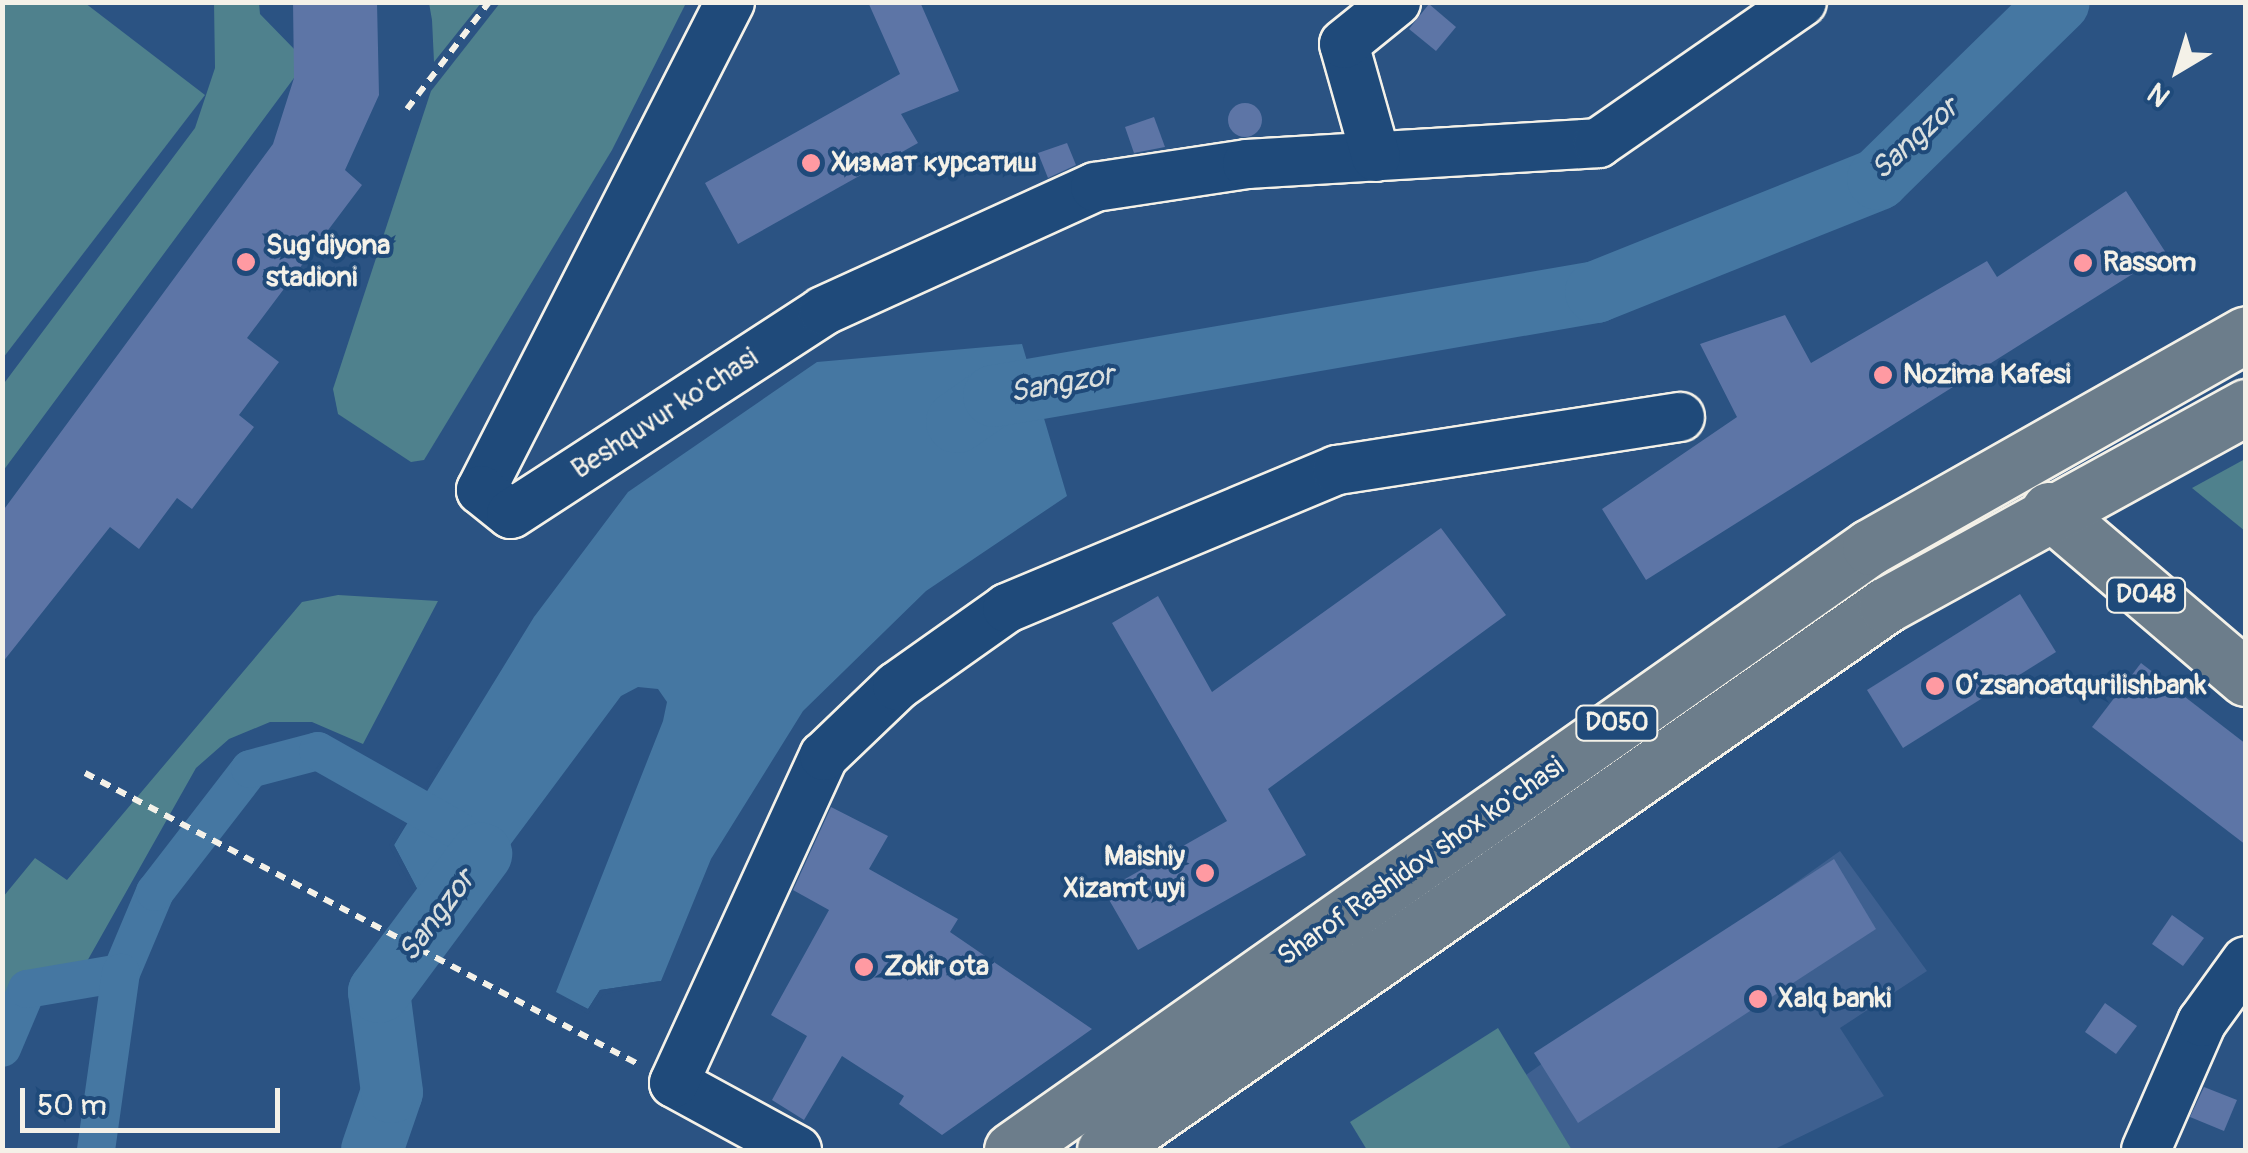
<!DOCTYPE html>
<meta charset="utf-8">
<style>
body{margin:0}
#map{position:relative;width:2248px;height:1153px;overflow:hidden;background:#2b5383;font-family:Pangolin,sans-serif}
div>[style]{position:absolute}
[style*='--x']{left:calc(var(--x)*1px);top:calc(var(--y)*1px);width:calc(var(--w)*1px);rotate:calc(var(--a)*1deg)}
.built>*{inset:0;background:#3e6090}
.green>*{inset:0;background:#4f818d}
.water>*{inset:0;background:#4577a2}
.pier>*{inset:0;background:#2b5383}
.canal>*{height:38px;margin:-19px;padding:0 19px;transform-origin:19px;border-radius:19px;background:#4577a2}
.river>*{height:62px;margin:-31px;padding:0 31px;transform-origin:31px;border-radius:31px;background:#4577a2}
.building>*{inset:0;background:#5d75a6}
.round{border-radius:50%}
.path>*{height:6px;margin-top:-3px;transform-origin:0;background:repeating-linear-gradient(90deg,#f4f1e8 0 10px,transparent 0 18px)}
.roads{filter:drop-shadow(2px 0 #f4f1e8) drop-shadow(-2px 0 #f4f1e8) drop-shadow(0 2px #f4f1e8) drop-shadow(0 -2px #f4f1e8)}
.minor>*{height:48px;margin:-24px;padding:0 24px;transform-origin:24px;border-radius:24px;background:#1f4a7a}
.major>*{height:55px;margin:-27.5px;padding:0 27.5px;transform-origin:27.5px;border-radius:27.5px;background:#6c7d8b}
.dots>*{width:28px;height:28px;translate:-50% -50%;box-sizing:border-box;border:5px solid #1f4a7a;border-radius:50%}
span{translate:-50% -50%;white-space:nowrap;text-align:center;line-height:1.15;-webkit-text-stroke:8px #1f4a7a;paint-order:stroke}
.shield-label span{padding:2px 8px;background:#1f4a7a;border:2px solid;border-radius:8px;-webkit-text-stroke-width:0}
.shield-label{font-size:25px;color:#f4f1e8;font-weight:700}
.poi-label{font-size:28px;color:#f4f1e8;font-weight:700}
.left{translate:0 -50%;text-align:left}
.right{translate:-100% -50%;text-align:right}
.street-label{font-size:28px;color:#f4f1e8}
.water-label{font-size:30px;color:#dadfde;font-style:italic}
.frame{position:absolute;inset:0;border:5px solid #f4f1e8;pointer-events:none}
.north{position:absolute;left:2128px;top:20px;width:100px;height:100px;-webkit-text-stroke:8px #1f4a7a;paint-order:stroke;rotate:218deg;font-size:28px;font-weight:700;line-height:40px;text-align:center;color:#f4f1e8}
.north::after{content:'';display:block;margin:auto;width:35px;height:45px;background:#f4f1e8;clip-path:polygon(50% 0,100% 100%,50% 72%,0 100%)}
.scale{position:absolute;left:20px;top:1088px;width:260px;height:45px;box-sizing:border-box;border:5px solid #f4f1e8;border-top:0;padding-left:12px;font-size:30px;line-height:35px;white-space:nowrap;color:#f4f1e8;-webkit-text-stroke:8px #1f4a7a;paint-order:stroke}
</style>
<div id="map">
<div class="built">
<div style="clip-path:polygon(1840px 851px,1927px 971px,1840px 1028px,1884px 1096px,1773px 1150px,1572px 1150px,1526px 1075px)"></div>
</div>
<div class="green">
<div style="clip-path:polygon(3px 2px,85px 3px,205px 95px,3px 358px)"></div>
<div style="clip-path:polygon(214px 3px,259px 3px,260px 14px,297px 52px,294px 78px,3px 471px,2px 386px,195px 128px,215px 68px)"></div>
<div style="clip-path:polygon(429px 3px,481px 3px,434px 62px,432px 20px)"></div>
<div style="clip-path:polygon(500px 3px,686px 3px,612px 150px,424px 460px,411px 462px,338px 414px,333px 389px,431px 91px)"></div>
<div style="clip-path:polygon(2245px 459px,2245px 531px,2192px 488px)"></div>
<div style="clip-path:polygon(338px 595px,438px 601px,363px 744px,312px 722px,270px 722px,229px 739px,196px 768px,81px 972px,13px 991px,3px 1006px,3px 897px,35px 858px,67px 880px,302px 602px)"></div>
<div style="clip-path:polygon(1498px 1028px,1572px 1150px,1367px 1150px,1350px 1122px)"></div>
</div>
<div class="water">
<div style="clip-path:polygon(1022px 344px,1067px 496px,926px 591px,803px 711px,711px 859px,661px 981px,600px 990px,588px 1009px,556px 992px,663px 721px,667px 702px,658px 689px,638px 687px,621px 696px,446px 931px,414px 915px,423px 900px,394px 845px,534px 617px,628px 492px,817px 362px)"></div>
</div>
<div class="pier">
<div style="clip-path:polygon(451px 744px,394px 845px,423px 900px,415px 915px,450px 934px,446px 936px,410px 917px,418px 900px,389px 845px)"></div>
<div style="clip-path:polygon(667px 980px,603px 995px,588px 1014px,551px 992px,588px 1009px,600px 990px)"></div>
</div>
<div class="canal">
<div style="--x:2;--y:1048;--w:64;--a:-67"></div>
<div style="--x:27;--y:989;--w:95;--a:-9.7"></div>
<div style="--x:121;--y:973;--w:88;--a:-67.2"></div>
<div style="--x:155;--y:892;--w:155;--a:-52.3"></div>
<div style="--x:250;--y:769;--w:70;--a:-14.8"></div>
<div style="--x:318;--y:751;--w:167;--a:29.5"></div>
<div style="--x:96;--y:1150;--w:179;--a:-82"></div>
</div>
<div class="river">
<div style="--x:957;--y:422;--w:45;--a:-35.1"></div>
<div style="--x:994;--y:396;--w:611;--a:-9.8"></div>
<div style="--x:1596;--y:292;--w:304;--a:-21.8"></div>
<div style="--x:1878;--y:179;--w:253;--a:-44.4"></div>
<div style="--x:372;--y:1150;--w:61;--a:-71"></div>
<div style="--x:392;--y:1092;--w:101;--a:-97.4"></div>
<div style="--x:379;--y:992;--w:172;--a:-53.5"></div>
</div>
<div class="building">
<div style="clip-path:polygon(293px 2px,377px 2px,379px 95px,345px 170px,362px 185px,247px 338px,279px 362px,239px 415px,254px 427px,192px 509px,177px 498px,139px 549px,110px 527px,2px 663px,2px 512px,273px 144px,294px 78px)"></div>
<div style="clip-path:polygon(868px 2px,920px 2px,959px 91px,901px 114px,918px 143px,738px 244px,705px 183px,900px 74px)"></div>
<div style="clip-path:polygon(1429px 4px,1456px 27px,1436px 51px,1409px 29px)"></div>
<div class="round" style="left:1228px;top:103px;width:34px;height:34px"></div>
<div style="clip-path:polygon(1154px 117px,1165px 147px,1134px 153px,1125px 127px)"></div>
<div style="clip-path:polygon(1067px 143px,1076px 165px,1048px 178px,1038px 153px)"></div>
<div style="clip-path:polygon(2126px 191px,2166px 253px,1646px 580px,1602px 509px,1737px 417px,1700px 344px,1785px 315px,1811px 363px,1987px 261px,1997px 277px)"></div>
<div style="clip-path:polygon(1441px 528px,1506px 615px,1268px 789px,1306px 855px,1138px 950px,1104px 891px,1227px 821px,1112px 623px,1158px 596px,1212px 692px)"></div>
<div style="clip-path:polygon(2020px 594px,2056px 652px,1903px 748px,1867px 690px)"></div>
<div style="clip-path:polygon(2141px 663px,2246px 744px,2246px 845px,2092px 727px)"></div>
<div style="clip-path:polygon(831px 807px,888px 836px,869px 869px,958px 919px,950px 932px,1092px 1029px,942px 1135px,899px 1104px,904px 1096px,842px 1056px,804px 1120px,772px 1100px,807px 1036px,771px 1015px,829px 910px,793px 890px)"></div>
<div style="clip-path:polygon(1834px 859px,1876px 929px,1578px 1123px,1534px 1053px)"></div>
<div style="clip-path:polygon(2172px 915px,2204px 938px,2183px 966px,2152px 944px)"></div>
<div style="clip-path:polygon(2105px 1003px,2137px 1026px,2116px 1054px,2085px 1032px)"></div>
<div style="clip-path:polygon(2204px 1087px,2237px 1100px,2224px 1131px,2190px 1117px)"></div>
</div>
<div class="path">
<div style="--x:407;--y:109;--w:135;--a:-52.5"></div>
<div style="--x:85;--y:773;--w:629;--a:27.75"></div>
</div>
<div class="roads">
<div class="minor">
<div style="--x:730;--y:2;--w:548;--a:117.03"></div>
<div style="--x:481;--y:490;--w:38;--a:39"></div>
<div style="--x:511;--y:514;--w:372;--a:-33"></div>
<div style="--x:823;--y:311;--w:299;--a:-24.5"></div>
<div style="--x:1095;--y:187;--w:154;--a:-8.6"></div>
<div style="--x:1247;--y:164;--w:352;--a:-3.4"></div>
<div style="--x:1598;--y:143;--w:248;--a:-34.7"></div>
<div style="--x:1376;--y:157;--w:117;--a:-105.8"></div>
<div style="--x:1344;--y:44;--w:67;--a:-38.9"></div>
<div style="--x:797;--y:1150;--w:140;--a:-151.4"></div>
<div style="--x:674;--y:1083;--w:360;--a:-65.4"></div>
<div style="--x:824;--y:756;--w:101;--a:-43.8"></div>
<div style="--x:897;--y:686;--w:135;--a:-35.3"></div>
<div style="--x:1007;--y:608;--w:358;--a:-22.7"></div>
<div style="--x:1337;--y:470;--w:347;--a:-8.8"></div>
<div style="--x:2146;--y:1150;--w:140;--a:-66.4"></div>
<div style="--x:2202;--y:1022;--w:75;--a:-54.2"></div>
</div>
<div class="major">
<div style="--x:2049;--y:510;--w:259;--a:40.5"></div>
<div style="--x:1012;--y:1150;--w:1049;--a:-35.1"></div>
<div style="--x:1870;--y:547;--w:432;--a:-29.5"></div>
<div style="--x:1105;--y:1150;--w:952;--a:-34.91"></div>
<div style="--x:1886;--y:605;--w:411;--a:-28.8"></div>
</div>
</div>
<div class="dots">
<div style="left:811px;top:163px;background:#ff9aa2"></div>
<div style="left:246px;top:262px;background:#ff9aa2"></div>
<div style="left:2083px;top:263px;background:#ff9aa2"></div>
<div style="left:1883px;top:375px;background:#ff9aa2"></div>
<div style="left:1935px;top:686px;background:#ff9aa2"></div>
<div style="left:1205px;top:873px;background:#ff9aa2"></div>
<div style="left:864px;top:967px;background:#ff9aa2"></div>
<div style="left:1758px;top:999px;background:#ff9aa2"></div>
</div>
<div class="shield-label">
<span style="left:2146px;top:595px">D048</span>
<span style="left:1617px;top:723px">D050</span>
</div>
<div class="poi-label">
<span class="left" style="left:831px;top:163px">Хизмат курсатиш</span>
<span class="left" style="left:266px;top:262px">Sug'diyona<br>stadioni</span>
<span class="left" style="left:2103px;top:263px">Rassom</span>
<span class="left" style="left:1903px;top:375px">Nozima Kafesi</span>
<span class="left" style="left:1955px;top:686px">Oʻzsanoatqurilishbank</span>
<span class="right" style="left:1185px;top:873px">Maishiy<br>Xizamt uyi</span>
<span class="left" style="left:884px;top:967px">Zokir ota</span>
<span class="left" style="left:1778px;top:999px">Xalq banki</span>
</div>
<div class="street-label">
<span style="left:665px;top:414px;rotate:-33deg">Beshquvur ko'chasi</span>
<span style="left:1421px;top:862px;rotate:-35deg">Sharof Rashidov shox ko'chasi</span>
</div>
<div class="water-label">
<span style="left:1915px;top:139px;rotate:-42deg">Sangzor</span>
<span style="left:1062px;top:384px;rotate:-10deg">Sangzor</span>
<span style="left:437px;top:916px;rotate:-53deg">Sangzor</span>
</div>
<div class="frame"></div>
<div class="north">N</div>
<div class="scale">50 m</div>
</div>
